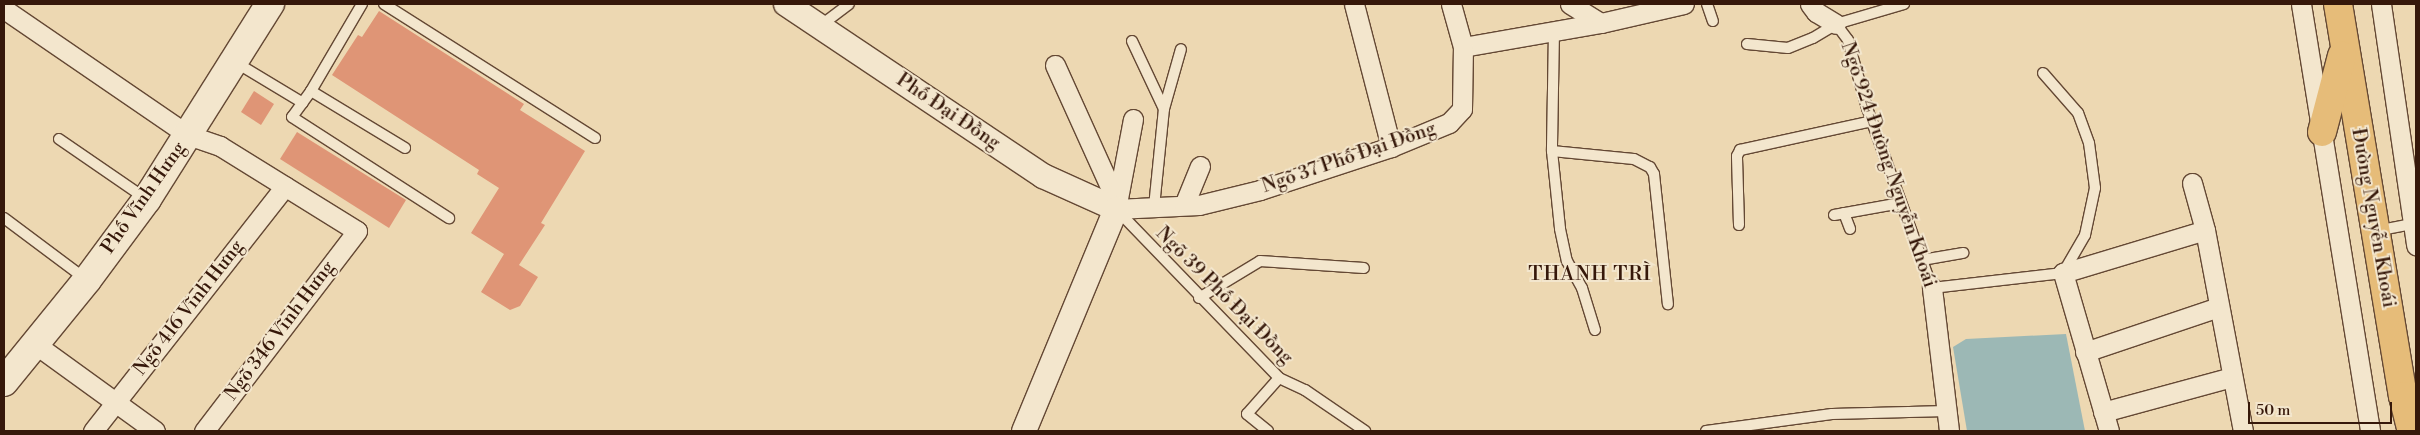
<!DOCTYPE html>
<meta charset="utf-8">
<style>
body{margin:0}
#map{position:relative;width:2420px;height:435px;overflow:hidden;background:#edd8b2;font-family:"Libre Bodoni",serif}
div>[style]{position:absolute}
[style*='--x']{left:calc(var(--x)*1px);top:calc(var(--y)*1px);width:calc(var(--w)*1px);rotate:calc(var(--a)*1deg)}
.water>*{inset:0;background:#9cb8b5}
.building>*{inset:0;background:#df9576}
.roads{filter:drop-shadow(1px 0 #644834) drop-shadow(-1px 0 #644834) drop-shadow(0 1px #644834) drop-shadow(0 -1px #644834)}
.service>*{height:10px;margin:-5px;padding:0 5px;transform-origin:5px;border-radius:5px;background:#f3e6cd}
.minor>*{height:19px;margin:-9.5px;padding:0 9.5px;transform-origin:9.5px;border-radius:9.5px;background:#f3e6cd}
.tertiary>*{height:24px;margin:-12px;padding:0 12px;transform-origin:12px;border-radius:12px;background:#f3e6cd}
.secondary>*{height:28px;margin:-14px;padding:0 14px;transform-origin:14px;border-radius:14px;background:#f3e6cd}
.primary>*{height:28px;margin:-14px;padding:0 14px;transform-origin:14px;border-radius:14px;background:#e6bc79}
span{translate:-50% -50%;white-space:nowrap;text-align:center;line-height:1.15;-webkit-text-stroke:4px #f3e6cd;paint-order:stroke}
.street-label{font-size:19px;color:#36180a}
.neighbourhood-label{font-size:20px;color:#36180a;letter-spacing:1px}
.frame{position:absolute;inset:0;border:5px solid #36180a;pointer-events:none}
.scale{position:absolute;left:2248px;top:402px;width:144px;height:22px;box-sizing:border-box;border:2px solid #36180a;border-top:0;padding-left:6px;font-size:15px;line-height:18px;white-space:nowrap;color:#36180a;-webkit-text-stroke:4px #f3e6cd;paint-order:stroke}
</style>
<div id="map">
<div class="water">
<div style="clip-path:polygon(2066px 334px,2085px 431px,1967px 431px,1953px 347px,1966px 339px)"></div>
</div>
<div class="building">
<div style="clip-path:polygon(379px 11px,524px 104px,520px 110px,585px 151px,541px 223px,545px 225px,519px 265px,538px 277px,520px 306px,510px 310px,481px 292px,504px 254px,471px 233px,499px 188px,477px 174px,479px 170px,332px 75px,358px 35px,362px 37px)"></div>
<div style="clip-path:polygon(254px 91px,274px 104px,261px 125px,241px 112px)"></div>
<div style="clip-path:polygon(297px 132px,406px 200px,389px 228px,280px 159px)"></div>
</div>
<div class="roads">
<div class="service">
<div style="--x:362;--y:4;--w:101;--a:120.4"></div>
<div style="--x:311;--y:91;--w:32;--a:126"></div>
<div style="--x:292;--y:117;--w:187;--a:32.8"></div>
<div style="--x:384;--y:4;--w:250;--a:32.4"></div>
<div style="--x:1707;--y:4;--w:18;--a:71"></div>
<div style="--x:1836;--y:24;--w:20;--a:53"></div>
<div style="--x:1848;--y:40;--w:71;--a:74.4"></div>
<div style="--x:1867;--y:108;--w:191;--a:70.1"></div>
<div style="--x:1932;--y:288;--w:132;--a:-6.5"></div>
<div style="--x:2063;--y:273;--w:44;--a:-59.9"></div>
<div style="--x:2085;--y:235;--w:48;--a:-78"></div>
<div style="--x:2095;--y:188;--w:45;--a:-97.6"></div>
<div style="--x:2089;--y:143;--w:32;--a:-110"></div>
<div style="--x:2078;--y:113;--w:53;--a:-131.2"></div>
<div style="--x:820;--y:26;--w:36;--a:-37"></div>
<div style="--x:1554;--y:31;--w:120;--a:91"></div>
<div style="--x:1552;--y:151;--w:78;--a:84.1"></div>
<div style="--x:1560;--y:229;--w:33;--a:78"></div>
<div style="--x:1567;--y:261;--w:31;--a:61"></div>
<div style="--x:1582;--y:288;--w:44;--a:72.8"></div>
<div style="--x:1132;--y:41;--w:75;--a:64.8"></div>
<div style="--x:1747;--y:44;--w:41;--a:5.6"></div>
<div style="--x:1788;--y:48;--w:27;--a:-22"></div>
<div style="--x:1813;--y:38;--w:27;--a:-31"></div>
<div style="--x:1836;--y:24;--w:71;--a:-16.4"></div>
<div style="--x:235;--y:62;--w:79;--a:31.1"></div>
<div style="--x:311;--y:91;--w:110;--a:31.2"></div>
<div style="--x:59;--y:139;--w:104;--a:34.5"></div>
<div style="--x:1552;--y:151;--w:82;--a:5.6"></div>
<div style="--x:1634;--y:159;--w:18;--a:27"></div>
<div style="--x:1650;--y:167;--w:8;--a:60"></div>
<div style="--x:1654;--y:174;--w:131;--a:83.9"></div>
<div style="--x:1154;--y:207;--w:99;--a:-84.2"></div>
<div style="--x:1164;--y:109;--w:62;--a:-74.2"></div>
<div style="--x:1116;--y:209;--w:235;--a:46"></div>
<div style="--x:1279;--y:378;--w:29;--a:25"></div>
<div style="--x:1305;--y:390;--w:73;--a:34.3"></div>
<div style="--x:1844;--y:213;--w:17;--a:69"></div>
<div style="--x:1834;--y:215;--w:68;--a:-10.2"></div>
<div style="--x:4;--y:218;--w:104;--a:36.8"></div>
<div style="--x:1739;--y:225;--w:69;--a:-91.7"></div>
<div style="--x:1737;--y:156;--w:7;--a:-63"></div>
<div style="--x:1740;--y:150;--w:135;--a:-12.4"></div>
<div style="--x:2376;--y:231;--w:37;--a:-11"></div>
<div style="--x:1922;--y:260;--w:42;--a:-9.7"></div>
<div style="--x:1199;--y:298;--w:71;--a:-31.2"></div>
<div style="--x:1260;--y:261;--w:104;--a:3.9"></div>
<div style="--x:1268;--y:431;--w:27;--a:-141"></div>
<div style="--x:1247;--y:414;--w:48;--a:-48.4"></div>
<div style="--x:1706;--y:431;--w:127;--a:-7.7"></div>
<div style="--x:1832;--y:414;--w:115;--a:-1.5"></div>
</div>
<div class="minor">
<div style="--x:1354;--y:4;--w:148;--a:75.5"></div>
<div style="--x:1570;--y:4;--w:36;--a:32"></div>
<div style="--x:1810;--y:4;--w:10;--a:53"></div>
<div style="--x:1816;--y:12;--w:23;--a:31"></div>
<div style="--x:2301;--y:4;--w:433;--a:80.8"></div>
<div style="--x:2381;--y:4;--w:244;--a:81.7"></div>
<div style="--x:4;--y:9;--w:223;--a:34.4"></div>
<div style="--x:188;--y:135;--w:34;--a:19"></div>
<div style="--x:220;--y:146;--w:161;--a:31.8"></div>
<div style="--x:357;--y:231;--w:252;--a:127.4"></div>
<div style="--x:1463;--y:47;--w:140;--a:-9.9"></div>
<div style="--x:1601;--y:23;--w:85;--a:-12.9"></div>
<div style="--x:1055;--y:65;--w:150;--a:65.7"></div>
<div style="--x:1133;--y:119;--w:92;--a:100.7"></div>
<div style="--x:1116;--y:209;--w:83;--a:-2.8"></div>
<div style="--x:1199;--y:205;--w:63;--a:-13.8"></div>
<div style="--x:1260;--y:190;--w:138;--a:-18.2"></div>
<div style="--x:1391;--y:147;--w:63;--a:-22.5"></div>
<div style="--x:1449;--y:123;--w:19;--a:-47"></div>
<div style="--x:1462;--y:109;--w:62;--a:-89.1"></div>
<div style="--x:1463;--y:47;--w:45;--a:-105.6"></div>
<div style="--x:2192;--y:183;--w:49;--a:74.5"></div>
<div style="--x:2205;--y:230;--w:205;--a:79.3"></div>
<div style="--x:1184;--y:205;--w:42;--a:-67.7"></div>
<div style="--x:1932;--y:288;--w:144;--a:83.2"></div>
<div style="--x:35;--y:344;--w:148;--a:35.9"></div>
<div style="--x:2085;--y:352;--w:141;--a:-18.6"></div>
<div style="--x:2103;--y:412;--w:134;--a:-15.2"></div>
<div style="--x:93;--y:431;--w:311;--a:-51.9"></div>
<div style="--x:2109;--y:431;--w:165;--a:-106.2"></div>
<div style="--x:2063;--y:273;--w:148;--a:-16.8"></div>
</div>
<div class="tertiary">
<div style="--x:786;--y:4;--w:309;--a:33.8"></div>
<div style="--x:1043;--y:176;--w:80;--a:24.3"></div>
<div style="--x:1116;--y:209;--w:240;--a:112.5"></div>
</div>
<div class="secondary">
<div style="--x:4;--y:382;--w:132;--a:-50.9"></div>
<div style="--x:87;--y:280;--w:101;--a:-53.5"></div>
<div style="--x:147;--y:199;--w:231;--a:-57.8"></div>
</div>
<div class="primary">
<div style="--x:2338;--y:4;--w:397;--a:80.6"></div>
<div style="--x:2403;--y:396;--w:36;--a:76"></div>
<div style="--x:2322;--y:132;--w:79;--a:-75.3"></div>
</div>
</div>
<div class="street-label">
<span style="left:948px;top:112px;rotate:34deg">Phố Đại Đồng</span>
<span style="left:1349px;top:158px;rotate:-19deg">Ngõ 37 Phố Đại Đồng</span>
<span style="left:1888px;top:165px;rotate:71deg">Ngõ 924 Đường Nguyễn Khoái</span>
<span style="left:144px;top:198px;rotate:-55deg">Phố Vĩnh Hưng</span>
<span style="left:2373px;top:218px;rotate:80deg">Đường Nguyễn Khoái</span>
<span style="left:1224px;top:296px;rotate:45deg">Ngõ 39 Phố Đại Đồng</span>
<span style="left:189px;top:308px;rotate:-52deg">Ngõ 416 Vĩnh Hưng</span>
<span style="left:280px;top:331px;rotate:-53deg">Ngõ 346 Vĩnh Hưng</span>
</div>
<div class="neighbourhood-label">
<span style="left:1590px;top:274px">THANH TRÌ</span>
</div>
<div class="frame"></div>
<div class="scale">50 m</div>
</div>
